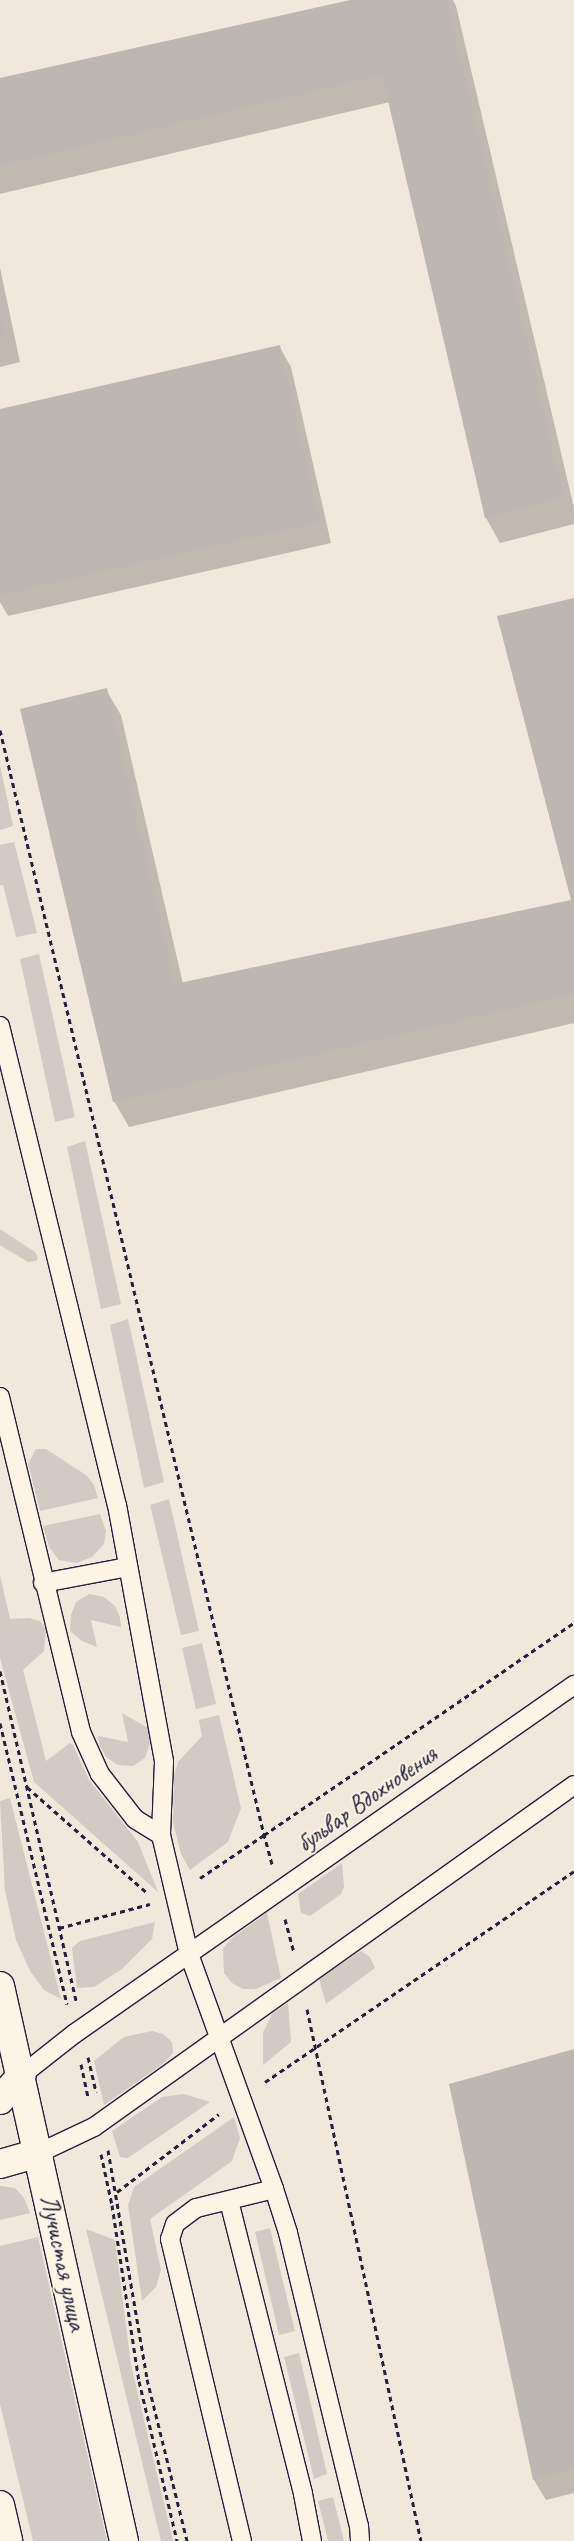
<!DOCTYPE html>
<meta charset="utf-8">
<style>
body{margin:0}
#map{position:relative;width:574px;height:2541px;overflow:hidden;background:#efe8db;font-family:Caveat,sans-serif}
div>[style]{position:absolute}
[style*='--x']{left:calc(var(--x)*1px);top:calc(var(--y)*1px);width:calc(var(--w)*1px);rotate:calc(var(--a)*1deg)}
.green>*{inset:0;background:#d1cbc3}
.shadow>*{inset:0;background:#0003}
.building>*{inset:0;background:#bcb7b3}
.path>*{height:3px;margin-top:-1.5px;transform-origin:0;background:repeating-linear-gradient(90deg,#22223b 0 5px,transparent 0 9px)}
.roads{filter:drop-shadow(1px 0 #22223b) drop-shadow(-1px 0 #22223b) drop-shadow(0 1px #22223b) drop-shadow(0 -1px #22223b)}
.service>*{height:18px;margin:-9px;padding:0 9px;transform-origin:9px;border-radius:9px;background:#fcf5e5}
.primary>*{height:28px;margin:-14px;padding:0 14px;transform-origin:14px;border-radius:14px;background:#fcf5e5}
span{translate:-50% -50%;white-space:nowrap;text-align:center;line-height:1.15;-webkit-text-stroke:4px #fcf5e5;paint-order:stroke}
.street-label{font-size:25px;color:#22223b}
</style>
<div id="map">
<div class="green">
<div style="clip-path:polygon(0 765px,13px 826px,0 830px)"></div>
<div style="clip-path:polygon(14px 842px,37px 933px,16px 937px,3px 885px,0 885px,0 845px)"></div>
<div style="clip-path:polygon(39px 954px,75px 1117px,55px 1122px,20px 959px)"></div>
<div style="clip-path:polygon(85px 1141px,121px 1304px,101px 1309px,67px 1147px)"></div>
<div style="clip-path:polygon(0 1229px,35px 1252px,38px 1258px,36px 1261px,28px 1262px,0 1245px)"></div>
<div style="clip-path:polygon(128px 1319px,164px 1482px,144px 1488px,110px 1325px)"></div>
<div style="clip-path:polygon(36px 1449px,46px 1449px,86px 1475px,94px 1485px,98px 1498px,40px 1511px,28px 1464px)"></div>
<div style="clip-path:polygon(169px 1499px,199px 1631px,181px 1635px,150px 1505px)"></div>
<div style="clip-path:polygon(100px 1514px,106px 1531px,104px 1544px,92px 1557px,77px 1563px,59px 1560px,49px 1547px,43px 1526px)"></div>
<div style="clip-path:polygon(0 1575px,10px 1619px,29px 1618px,40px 1621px,46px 1629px,44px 1651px,23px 1670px,46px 1761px,70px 1743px,73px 1745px,89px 1780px,138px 1842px,158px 1892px,34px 1782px,0 1658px)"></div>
<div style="clip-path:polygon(89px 1594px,104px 1597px,115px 1606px,120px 1617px,121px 1627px,91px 1620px,97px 1647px,82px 1641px,70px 1631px,71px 1615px,76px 1602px)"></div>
<div style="clip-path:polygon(202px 1643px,216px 1704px,196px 1709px,182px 1648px)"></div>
<div style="clip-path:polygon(122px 1713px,148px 1728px,150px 1743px,145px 1758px,133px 1766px,118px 1765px,106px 1757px,100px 1746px,98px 1736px,128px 1742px)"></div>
<div style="clip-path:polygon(219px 1715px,241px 1808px,228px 1842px,190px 1870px,181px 1854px,173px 1822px,174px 1775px,178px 1762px,202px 1736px,199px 1720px)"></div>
<div style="clip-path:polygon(10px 1798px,61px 1999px,44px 1990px,30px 1971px,16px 1940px,5px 1890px,0 1801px)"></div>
<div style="clip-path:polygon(342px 1863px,344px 1887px,341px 1894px,310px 1916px,301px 1913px,298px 1894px)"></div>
<div style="clip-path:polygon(267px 1913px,281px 1978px,256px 1989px,243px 1989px,232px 1983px,224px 1973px,223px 1949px,232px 1938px)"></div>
<div style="clip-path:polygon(155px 1922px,152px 1939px,122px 1969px,94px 1987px,77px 1988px,72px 1948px,80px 1941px)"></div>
<div style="clip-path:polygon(361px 1951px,370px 1957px,375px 1968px,326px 2004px,319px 1979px)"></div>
<div style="clip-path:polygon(288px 2003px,291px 2042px,263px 2065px,263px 2033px,272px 2014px)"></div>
<div style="clip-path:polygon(152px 2031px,163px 2034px,172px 2042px,173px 2053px,164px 2063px,104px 2105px,94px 2061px,124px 2037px)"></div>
<div style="clip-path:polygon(184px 2094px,210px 2102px,128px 2158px,120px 2157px,112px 2131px,162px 2097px)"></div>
<div style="clip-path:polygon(234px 2117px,240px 2138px,232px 2161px,150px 2219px,161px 2270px,156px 2287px,142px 2301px,128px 2205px,134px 2187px)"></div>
<div style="clip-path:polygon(0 2186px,15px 2188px,24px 2198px,30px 2213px,0 2220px)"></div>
<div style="clip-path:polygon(270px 2228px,295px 2331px,279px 2335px,255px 2232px)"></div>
<div style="clip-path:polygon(86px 2229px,115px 2240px,131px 2365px,173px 2541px,161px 2541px)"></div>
<div style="clip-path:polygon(38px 2237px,107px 2541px,33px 2541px,0 2404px,0 2246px)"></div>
<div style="clip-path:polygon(299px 2353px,327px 2474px,314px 2479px,284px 2357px)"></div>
<div style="clip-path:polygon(333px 2497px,344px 2541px,328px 2541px,318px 2501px)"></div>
</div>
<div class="shadow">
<div style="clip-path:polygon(356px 0,453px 0,456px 6px,574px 508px,574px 524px,500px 543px,486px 518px,390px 102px,0 194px,0 80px)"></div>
<div style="clip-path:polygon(0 268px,20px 362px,0 367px)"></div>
<div style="clip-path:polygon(279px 346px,291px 367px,331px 543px,8px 616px,0 602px,0 410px)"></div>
<div style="clip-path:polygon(574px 599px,574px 1023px,129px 1127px,114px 1101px,106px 690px,121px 715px,183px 984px,572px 901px)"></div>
<div style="clip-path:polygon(574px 2051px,574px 2493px,546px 2500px,534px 2480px)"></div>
</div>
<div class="building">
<div style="clip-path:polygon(350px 0,447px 0,564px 497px,485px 518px,382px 75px,0 166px,0 78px)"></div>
<div style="clip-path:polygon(0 311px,6px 337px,0 338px)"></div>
<div style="clip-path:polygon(280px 345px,320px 522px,0 595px,0 409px)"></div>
<div style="clip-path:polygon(574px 598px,574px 994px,113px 1102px,20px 709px,107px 688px,175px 984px,571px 900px,497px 616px)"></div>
<div style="clip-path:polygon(574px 2049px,574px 2469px,533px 2480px,449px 2084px)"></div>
</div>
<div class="path">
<div style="--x:0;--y:730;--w:1136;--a:76.56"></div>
<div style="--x:264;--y:1835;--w:77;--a:146.1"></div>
<div style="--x:0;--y:1671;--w:338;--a:77"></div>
<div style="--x:0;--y:1723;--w:289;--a:76.6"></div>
<div style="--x:27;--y:1787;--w:159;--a:41.4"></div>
<div style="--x:272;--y:1864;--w:30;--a:-105"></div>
<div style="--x:264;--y:1835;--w:376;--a:-34.4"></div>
<div style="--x:285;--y:1919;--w:34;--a:75"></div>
<div style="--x:59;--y:1928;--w:94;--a:-14.8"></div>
<div style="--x:307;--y:2009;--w:544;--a:77.91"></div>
<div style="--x:88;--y:2057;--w:36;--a:77"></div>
<div style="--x:81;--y:2064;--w:34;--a:78"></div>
<div style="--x:265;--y:2082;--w:374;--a:-34.3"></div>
<div style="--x:108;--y:2150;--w:232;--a:80.3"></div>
<div style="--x:147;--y:2379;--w:167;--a:76.1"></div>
<div style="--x:101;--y:2154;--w:52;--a:77.8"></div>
<div style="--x:112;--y:2205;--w:178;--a:81.3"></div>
<div style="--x:139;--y:2381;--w:164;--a:76.6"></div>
<div style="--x:117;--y:2192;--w:128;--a:-37.4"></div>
</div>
<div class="roads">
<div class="service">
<div style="--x:0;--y:1026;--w:493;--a:76.3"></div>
<div style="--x:117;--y:1505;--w:261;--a:79.6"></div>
<div style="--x:164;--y:1762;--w:73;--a:92.4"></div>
<div style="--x:161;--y:1835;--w:122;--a:76.8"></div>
<div style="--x:189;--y:1954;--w:250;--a:70.1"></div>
<div style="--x:274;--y:2189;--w:80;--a:166.3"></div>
<div style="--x:196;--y:2208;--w:26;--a:143"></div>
<div style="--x:175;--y:2224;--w:16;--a:108"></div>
<div style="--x:170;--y:2239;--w:310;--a:76.6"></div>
<div style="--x:0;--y:1397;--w:345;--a:76.4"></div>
<div style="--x:81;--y:1732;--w:46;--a:65.7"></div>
<div style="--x:100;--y:1774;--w:57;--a:52.1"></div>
<div style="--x:135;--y:1819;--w:31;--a:32"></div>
<div style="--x:43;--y:1583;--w:86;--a:-10.7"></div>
<div style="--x:22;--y:2075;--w:66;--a:-38.3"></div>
<div style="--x:74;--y:2034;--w:610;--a:-34.92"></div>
<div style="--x:39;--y:2153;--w:61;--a:-25.3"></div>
<div style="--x:94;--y:2127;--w:589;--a:-35.47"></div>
<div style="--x:274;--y:2189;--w:46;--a:72.3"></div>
<div style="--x:288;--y:2233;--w:301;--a:76.4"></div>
<div style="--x:359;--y:2526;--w:15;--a:86"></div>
<div style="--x:229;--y:2201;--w:302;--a:75.8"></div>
<div style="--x:303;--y:2494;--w:48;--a:79.2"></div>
</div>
<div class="primary">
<div style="--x:0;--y:1986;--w:569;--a:77.41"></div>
<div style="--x:0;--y:2100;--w:33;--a:-49"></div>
<div style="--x:0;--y:2164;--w:41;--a:-15.8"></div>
<div style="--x:0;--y:2505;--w:37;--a:77"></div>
</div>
</div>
<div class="street-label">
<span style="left:367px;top:1799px;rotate:-35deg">бульвар Вдохновения</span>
<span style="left:63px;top:2263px;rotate:78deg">Лучистая улица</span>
</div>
</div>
